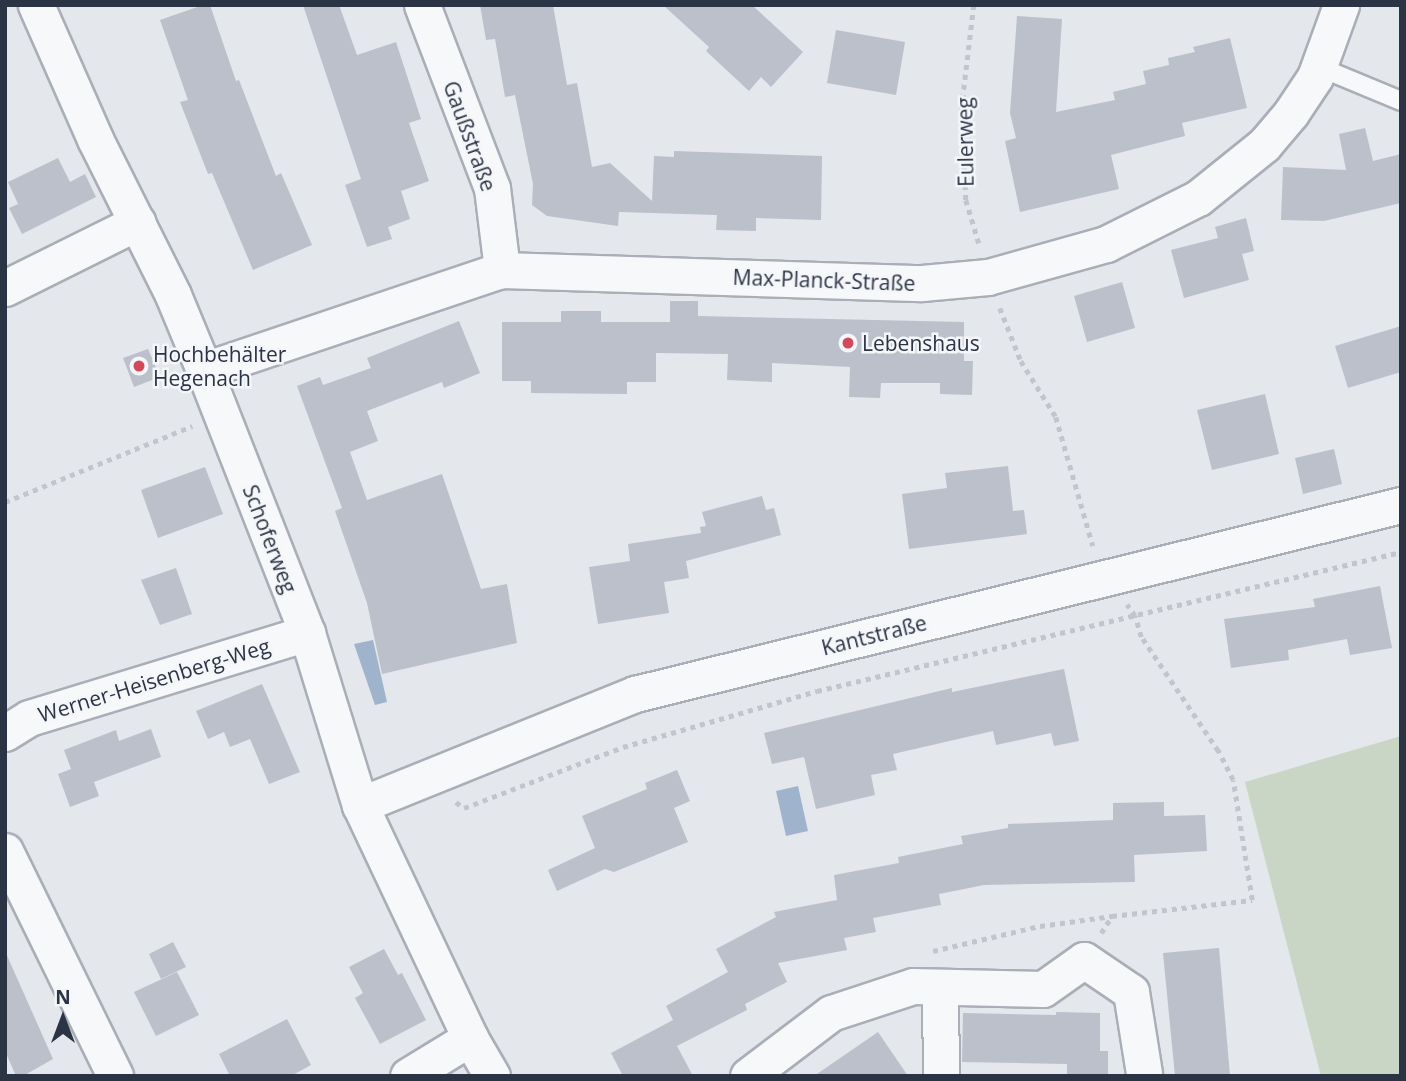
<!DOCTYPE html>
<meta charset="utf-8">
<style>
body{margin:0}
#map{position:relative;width:1406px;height:1081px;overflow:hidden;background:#e4e7ec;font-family:"Open Sans",sans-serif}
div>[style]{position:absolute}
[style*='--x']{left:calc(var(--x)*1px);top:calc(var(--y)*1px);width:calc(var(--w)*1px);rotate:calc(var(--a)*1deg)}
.green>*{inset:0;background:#c9d6c5}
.water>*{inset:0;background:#9fb4cc}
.building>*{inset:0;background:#bbc0ca}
.path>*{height:4.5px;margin-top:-2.25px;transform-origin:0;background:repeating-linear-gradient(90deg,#c2c5cb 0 5px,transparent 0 10px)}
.roads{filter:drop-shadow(2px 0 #a9aeb7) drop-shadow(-2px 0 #a9aeb7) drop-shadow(0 2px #a9aeb7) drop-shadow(0 -2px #a9aeb7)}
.lane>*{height:18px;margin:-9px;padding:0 9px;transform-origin:9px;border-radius:9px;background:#f7f8fa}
.street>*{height:35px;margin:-17.5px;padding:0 17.5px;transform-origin:17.5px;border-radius:17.5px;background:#f7f8fa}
.dots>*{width:19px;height:19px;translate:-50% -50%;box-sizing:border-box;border:4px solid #f4f6f9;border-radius:50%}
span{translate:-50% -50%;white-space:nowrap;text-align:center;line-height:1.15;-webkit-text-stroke:5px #f4f6f9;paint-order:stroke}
.street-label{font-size:21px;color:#2b3445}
.poi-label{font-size:21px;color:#2b3445}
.left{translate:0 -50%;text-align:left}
.frame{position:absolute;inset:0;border:7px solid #2b3445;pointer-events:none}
.north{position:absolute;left:28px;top:983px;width:70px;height:70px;-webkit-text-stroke:5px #f4f6f9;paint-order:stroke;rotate:0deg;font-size:19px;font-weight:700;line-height:28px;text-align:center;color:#2b3445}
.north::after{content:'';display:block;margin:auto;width:24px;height:32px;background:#2b3445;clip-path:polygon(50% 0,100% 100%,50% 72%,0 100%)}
</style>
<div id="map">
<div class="green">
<div style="clip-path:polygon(1401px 736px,1401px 1076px,1321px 1076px,1245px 782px)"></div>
</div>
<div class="water">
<div style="clip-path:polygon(373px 640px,387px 702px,375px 705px,354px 644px)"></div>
<div style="clip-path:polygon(798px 786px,808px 831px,786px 836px,776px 791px)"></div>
</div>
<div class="building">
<div style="clip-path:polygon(203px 5px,210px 5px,236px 81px,239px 80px,276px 176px,281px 173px,312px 245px,253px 270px,212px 173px,208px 174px,180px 102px,188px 100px,160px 20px)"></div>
<div style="clip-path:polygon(303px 5px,339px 5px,357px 55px,396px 42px,421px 119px,409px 123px,429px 181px,401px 191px,410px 219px,388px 227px,392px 239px,367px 247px,345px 185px,361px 179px)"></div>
<div style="clip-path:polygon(480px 5px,553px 5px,567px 85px,577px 83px,592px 167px,610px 163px,652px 201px,654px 156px,674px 157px,674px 151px,822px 156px,821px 220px,756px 218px,756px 231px,716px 230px,717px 215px,619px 212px,618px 226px,547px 216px,532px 205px,533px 184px,515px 95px,505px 97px,495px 39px,486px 40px)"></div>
<div style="clip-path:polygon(663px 5px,752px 5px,803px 52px,771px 87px,761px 77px,749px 91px,706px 51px,709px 47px)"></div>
<div style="clip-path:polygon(1017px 16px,1062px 19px,1056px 112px,1115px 100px,1113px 92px,1146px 84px,1143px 71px,1169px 65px,1168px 58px,1195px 52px,1193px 47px,1230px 38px,1247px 108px,1182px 123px,1185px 136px,1111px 155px,1119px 189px,1020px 212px,1005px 141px,1016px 138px,1010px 113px)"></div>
<div style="clip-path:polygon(836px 30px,905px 42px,896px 95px,827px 83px)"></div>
<div style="clip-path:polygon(1365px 128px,1373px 161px,1401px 154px,1401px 203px,1324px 221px,1281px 220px,1283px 167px,1346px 170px,1339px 134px)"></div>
<div style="clip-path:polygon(58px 158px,70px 182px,85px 174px,96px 197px,22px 234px,9px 208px,18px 204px,8px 182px)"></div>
<div style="clip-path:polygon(1246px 218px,1254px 251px,1242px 254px,1249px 280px,1184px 298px,1171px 250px,1218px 238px,1215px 227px)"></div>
<div style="clip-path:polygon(1122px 282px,1135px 328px,1087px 342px,1074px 296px)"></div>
<div style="clip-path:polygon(670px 301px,698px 301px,698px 316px,964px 322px,964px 361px,973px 361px,972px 395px,940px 394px,940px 383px,881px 383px,880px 398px,849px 397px,850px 367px,772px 363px,772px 382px,727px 380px,728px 354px,656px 353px,656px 382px,627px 382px,627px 394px,531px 393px,531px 381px,502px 381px,502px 322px,561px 322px,561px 311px,601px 311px,601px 322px,670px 322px)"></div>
<div style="clip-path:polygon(459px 321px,480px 373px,444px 388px,442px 382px,367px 411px,378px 441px,350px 452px,367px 500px,442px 474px,481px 589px,507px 584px,517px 643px,382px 674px,367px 603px,335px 511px,342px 508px,297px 386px,320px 377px,323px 385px,371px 368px,367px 358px)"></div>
<div style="clip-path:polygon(1401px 326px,1401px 372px,1348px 388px,1335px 346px)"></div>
<div style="clip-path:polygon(148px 349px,160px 377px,134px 387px,123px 358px)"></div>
<div style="clip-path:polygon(1265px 394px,1279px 454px,1212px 470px,1197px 410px)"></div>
<div style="clip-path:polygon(1334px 449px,1342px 484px,1303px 494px,1295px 458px)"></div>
<div style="clip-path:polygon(1008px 466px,1013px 511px,1024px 510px,1027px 534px,909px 549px,902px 494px,947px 488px,945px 473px)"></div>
<div style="clip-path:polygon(205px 467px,223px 514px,158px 538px,141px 490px)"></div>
<div style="clip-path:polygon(762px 496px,766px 510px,774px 508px,781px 535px,686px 561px,689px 578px,664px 582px,669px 613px,598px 624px,589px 567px,630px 561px,628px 544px,701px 533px,700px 527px,706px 526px,702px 512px)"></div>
<div style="clip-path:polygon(176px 568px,192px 614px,160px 625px,141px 580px)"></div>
<div style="clip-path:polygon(1380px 586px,1392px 648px,1350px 655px,1347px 639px,1288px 650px,1289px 660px,1231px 668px,1224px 619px,1315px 607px,1313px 599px)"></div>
<div style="clip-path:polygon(1064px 669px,1079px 741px,1054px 746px,1051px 733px,996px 745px,993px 731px,893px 754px,897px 770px,871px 775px,875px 795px,816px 809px,804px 757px,772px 764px,764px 733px,952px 688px,952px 692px)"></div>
<div style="clip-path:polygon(262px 684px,300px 772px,269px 784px,250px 739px,230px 747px,224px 732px,208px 739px,196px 711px)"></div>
<div style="clip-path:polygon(151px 729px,161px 757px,94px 782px,99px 796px,70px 807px,58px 774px,71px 769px,64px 750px,116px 730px,119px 741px)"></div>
<div style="clip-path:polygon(677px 770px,690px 801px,674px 808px,688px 842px,614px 872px,605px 869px,557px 891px,548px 870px,595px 848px,582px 816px,647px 789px,645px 783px)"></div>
<div style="clip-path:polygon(1164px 802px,1164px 816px,1205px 815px,1207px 851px,1134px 855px,1135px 882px,984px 885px,939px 894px,941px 905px,873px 918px,876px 932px,844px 938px,847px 950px,778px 963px,787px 982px,745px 1004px,747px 1010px,677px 1046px,693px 1076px,623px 1076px,611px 1053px,673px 1020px,666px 1006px,728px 972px,716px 949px,776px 917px,774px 912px,837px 900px,834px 875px,899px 863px,898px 857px,963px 844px,961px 836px,1008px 828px,1008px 824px,1113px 820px,1113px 803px)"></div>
<div style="clip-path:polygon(173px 942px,186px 967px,161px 979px,149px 954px)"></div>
<div style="clip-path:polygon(1219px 948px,1230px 1076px,1175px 1076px,1163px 953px)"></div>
<div style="clip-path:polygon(384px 949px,398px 975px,402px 973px,426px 1020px,380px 1044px,355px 998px,363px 993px,349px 967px)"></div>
<div style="clip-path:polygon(5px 951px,53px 1059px,23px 1076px,16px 1076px,5px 1051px)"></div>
<div style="clip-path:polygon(177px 972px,199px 1015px,156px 1036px,134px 992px)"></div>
<div style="clip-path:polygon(1056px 1012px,1100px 1013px,1100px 1051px,1108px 1051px,1108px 1076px,1067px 1076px,1067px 1064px,962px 1062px,963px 1013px,1056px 1015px)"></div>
<div style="clip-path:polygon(287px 1019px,311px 1065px,291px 1076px,230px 1076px,219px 1054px)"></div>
<div style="clip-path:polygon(878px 1032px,908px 1076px,814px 1076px)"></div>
</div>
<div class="path">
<div style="--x:974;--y:5;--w:101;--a:96.8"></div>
<div style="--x:962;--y:105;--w:95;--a:87.6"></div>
<div style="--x:966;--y:200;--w:49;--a:73.4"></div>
<div style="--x:1000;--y:308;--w:57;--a:68.4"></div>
<div style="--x:1021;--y:361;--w:66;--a:58"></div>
<div style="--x:1056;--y:417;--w:134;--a:74"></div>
<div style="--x:5;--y:502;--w:202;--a:-22.1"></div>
<div style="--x:456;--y:802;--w:10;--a:37"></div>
<div style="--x:464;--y:808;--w:170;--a:-21"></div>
<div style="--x:623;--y:747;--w:202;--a:-16.1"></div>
<div style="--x:817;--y:691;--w:600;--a:-13.39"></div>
<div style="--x:1101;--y:933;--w:20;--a:-57"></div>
<div style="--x:1112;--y:916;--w:141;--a:-6.5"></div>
<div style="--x:1252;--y:900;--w:121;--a:-99"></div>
<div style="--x:1233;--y:780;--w:33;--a:-117"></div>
<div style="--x:1218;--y:751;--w:138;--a:-124"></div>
<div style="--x:1141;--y:637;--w:22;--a:-106"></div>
<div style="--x:1135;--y:616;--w:14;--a:-126"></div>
<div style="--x:933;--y:951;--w:110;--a:-13.2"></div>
<div style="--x:1040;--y:926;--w:73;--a:-7.9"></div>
</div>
<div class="roads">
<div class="lane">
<div style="--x:1319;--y:67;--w:89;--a:22.5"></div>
</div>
<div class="street">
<div style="--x:36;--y:5;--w:146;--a:66.2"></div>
<div style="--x:95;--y:139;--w:174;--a:63.4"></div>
<div style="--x:173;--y:295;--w:81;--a:67.5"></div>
<div style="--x:204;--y:370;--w:282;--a:68.6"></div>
<div style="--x:307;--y:633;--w:180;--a:72.9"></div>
<div style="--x:360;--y:805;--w:258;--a:64.7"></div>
<div style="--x:470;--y:1038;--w:44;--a:59.9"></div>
<div style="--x:422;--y:5;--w:196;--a:69.1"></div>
<div style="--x:492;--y:188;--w:83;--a:83"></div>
<div style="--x:5;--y:288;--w:148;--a:-26.4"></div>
<div style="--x:204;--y:370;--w:314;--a:-18.6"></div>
<div style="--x:502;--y:270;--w:420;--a:1.8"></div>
<div style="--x:922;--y:283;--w:66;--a:-5.2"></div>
<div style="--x:988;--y:277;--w:123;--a:-15.6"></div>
<div style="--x:1106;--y:244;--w:103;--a:-26.6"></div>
<div style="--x:1198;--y:198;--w:85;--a:-38.8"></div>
<div style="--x:1264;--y:145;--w:42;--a:-49.8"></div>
<div style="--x:1291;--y:113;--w:43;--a:-56.3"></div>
<div style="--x:1315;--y:77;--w:77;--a:-70.1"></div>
<div style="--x:5;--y:733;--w:28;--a:-32"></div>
<div style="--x:29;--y:718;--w:291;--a:-17"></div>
<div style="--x:360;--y:805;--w:297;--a:-22"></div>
<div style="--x:635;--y:694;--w:789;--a:-13.86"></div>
<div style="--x:5;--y:851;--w:250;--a:63.9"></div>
<div style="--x:940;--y:987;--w:89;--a:89.4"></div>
<div style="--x:408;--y:1076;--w:73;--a:-31.5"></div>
<div style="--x:748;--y:1076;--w:104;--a:-37.2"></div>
<div style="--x:831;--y:1013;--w:86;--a:-18.2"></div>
<div style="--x:913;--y:986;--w:130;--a:1.3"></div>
<div style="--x:1043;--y:989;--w:50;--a:-35.3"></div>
<div style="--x:1084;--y:960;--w:57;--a:34.2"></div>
<div style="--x:1131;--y:992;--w:82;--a:80.9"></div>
</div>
</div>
<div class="dots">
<div style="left:848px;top:343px;background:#d1495b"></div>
<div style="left:139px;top:366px;background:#d1495b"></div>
</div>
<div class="street-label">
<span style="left:470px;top:136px;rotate:70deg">Gaußstraße</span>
<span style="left:965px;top:142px;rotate:-91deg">Eulerweg</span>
<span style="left:824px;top:280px;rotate:2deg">Max-Planck-Straße</span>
<span style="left:270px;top:539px;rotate:69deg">Schoferweg</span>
<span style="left:874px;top:635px;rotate:-14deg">Kantstraße</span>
<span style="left:154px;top:680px;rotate:-17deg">Werner-Heisenberg-Weg</span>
</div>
<div class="poi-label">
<span class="left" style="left:862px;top:343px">Lebenshaus</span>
<span class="left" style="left:153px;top:366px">Hochbehälter<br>Hegenach</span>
</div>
<div class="frame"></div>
<div class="north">N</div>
</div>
